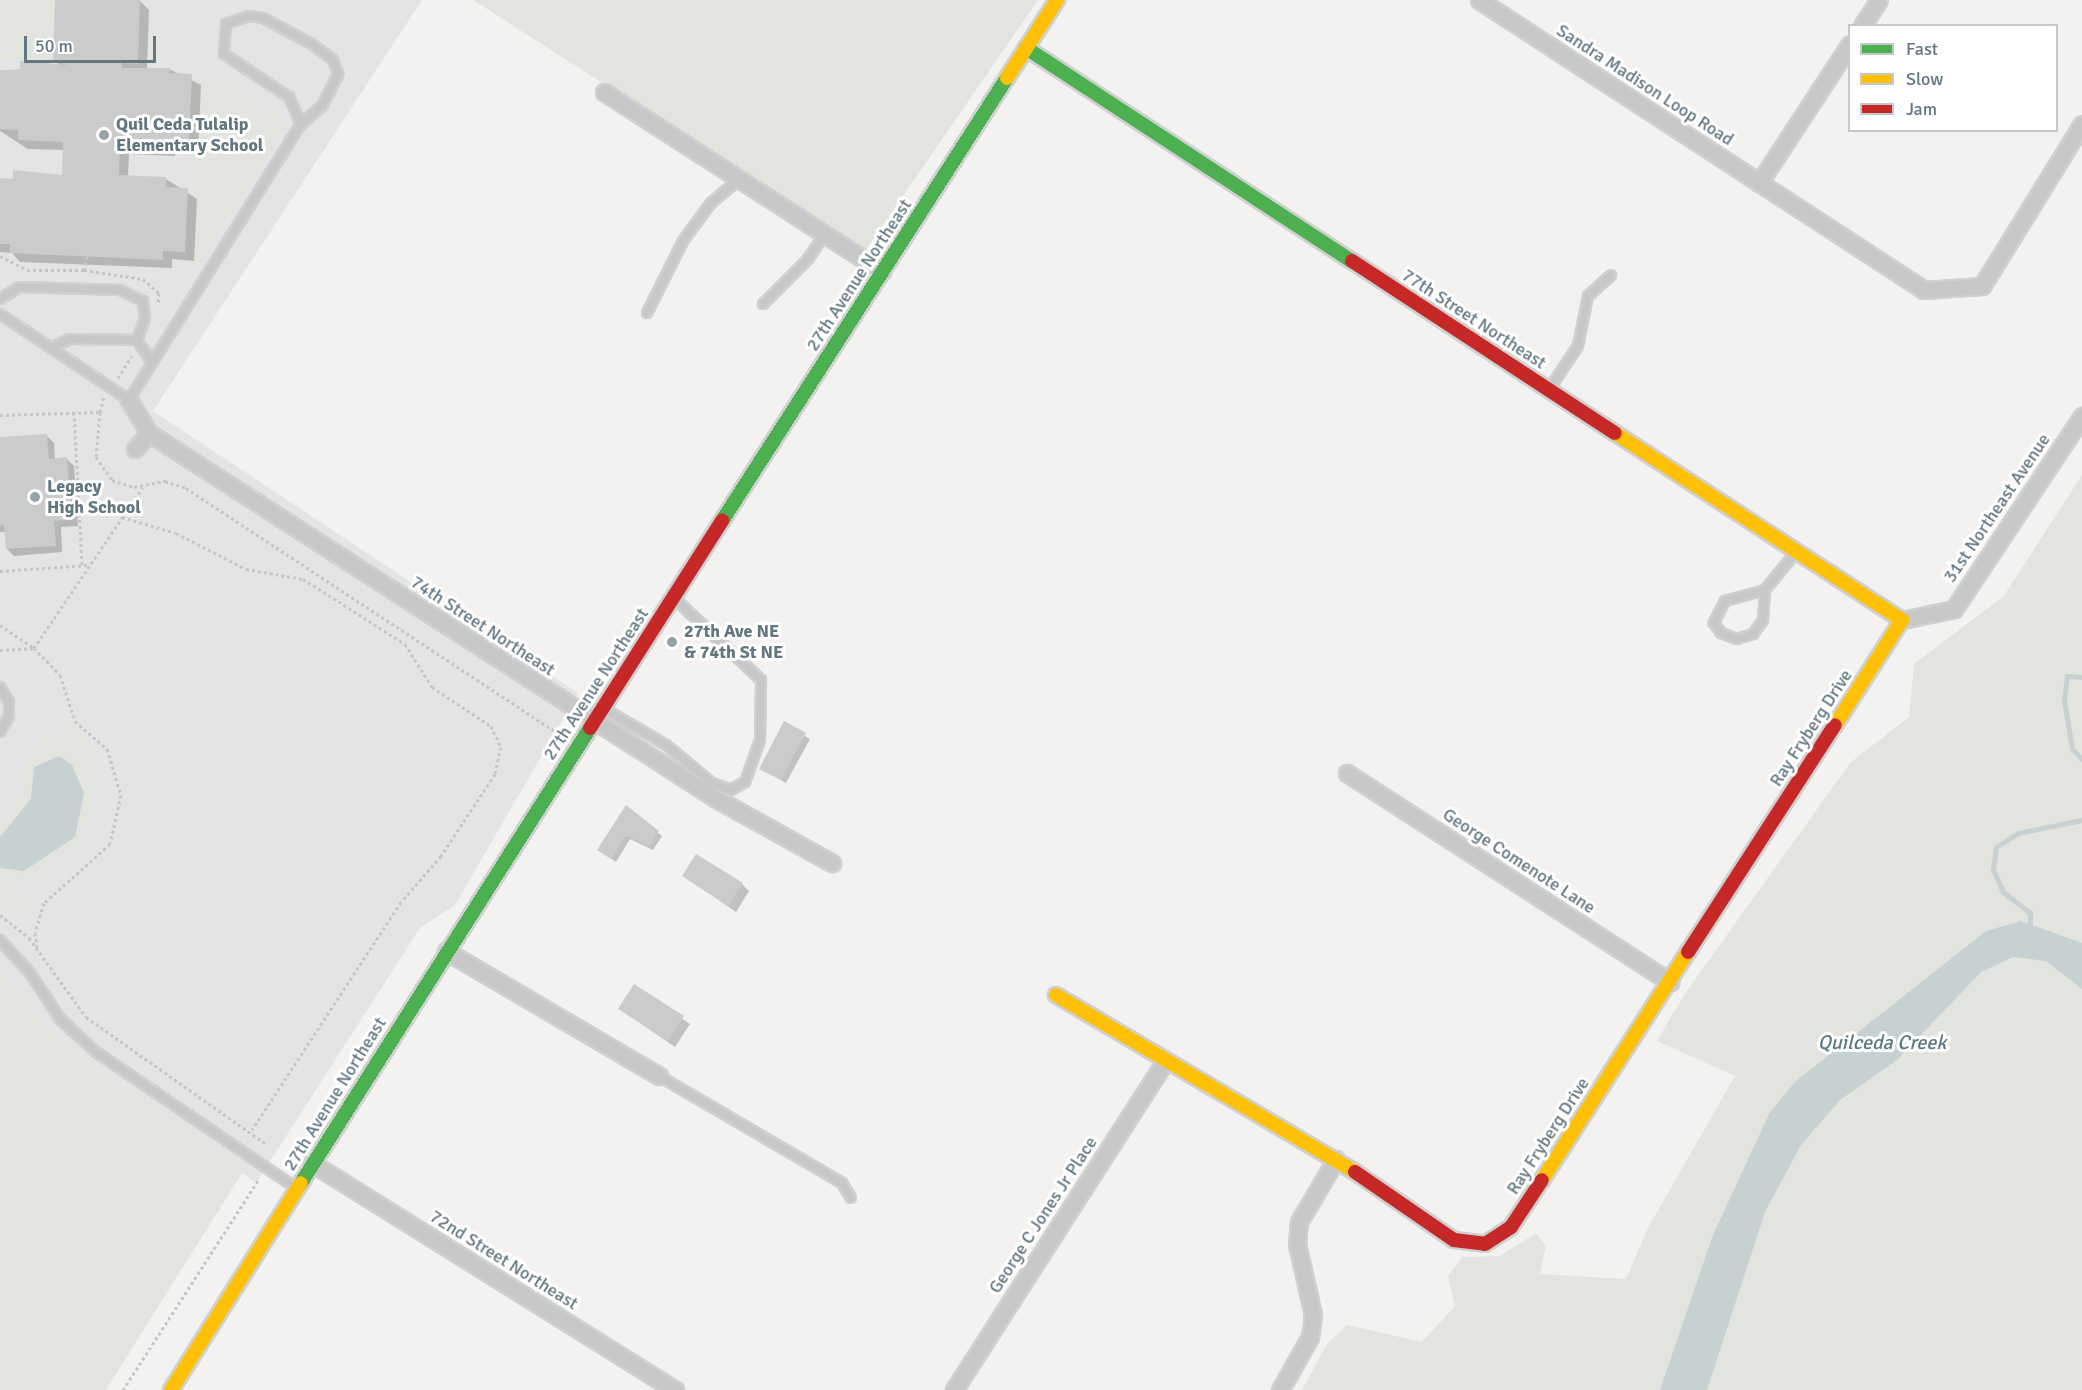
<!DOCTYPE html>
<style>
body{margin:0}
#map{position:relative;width:2082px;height:1390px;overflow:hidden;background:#f3f2f0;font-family:Signika,sans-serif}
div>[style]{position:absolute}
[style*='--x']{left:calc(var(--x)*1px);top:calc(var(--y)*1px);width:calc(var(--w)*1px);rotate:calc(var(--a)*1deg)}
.built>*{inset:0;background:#e3e4e3}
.green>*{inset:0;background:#e2e4de}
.water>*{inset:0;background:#c7d1d2}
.shadow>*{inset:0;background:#0003}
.stream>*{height:5px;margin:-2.5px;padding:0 2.5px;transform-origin:2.5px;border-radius:2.5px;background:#c7d1d2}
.building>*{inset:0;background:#cacbcb}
.path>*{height:3px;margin-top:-1.5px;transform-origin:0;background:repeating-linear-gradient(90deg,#c5c6c6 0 3px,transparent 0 6px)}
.roads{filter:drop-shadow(2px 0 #cfd0d0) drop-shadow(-2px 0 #cfd0d0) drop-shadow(0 2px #cfd0d0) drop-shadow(0 -2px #cfd0d0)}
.lane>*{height:8px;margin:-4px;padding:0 4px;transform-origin:4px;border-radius:4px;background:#c7c8c9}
.street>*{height:15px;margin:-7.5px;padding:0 7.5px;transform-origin:7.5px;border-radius:7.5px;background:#c7c8c9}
.fast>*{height:14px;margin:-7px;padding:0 7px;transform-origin:7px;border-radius:7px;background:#4caf50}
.slow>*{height:14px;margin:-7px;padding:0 7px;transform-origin:7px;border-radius:7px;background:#ffc107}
.jam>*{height:14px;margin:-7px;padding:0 7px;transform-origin:7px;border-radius:7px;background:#c62828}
.dots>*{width:16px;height:16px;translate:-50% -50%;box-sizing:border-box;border:3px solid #fff;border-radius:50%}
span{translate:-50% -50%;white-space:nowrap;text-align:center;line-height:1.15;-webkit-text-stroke:6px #fff;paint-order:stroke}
.street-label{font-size:18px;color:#637781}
.poi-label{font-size:18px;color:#637781;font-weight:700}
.left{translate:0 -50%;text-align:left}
.water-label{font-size:20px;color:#5e7a7f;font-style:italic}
.legend{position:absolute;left:1848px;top:24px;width:210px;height:108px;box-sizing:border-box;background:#fff;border:2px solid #c1c9cd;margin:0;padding:8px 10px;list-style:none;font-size:18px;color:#637781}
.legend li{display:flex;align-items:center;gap:12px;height:30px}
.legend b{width:30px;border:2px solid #c1c9cd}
.scale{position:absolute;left:24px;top:36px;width:132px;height:27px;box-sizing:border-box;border:3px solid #637781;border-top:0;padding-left:8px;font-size:18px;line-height:21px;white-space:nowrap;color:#637781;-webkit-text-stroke:4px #fff;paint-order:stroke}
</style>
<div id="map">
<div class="built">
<div style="clip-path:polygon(0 0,422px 0,153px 411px,578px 693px,455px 905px,420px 928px,256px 1183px,65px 1048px,0 971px)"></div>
</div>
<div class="green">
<div style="clip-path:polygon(0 0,54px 0,50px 56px,45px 61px,0 60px)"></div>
<div style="clip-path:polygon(473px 0,1038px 0,865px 251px)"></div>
<div style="clip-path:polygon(201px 74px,267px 116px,276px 112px,284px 126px,195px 269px,185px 254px,192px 85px)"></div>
<div style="clip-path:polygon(2082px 475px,2082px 1390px,1302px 1390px,1327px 1344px,1347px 1325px,1422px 1342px,1455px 1306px,1448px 1276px,1462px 1257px,1500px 1256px,1536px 1233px,1546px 1246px,1540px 1274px,1626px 1279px,1649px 1226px,1735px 1076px,1657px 1041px,1684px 995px,1850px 763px,1909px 717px,1914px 664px,2003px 597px)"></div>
<div style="clip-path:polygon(69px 729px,84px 734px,100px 752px,91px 808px,75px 843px,10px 888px,31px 910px,26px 918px,0 902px,0 828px,17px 807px,27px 760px,43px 737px)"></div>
<div style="clip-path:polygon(0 971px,65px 1048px,242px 1173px,106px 1390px,0 1390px)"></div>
</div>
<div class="water">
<div style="clip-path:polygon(59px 756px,72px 765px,84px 793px,75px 837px,24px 871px,0 868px,0 837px,31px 799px,34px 767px)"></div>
<div style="clip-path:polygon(2021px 921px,2082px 943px,2082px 989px,2046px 961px,2013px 957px,1981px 972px,1897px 1060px,1840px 1100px,1801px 1145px,1765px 1212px,1707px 1390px,1660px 1390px,1713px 1235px,1770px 1112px,1796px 1081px,1986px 931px)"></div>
</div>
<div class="shadow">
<div style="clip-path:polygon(56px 0,139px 0,149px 10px,147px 69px,169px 69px,201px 85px,198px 151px,175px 150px,175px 156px,129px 154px,128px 177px,166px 179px,197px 199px,194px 261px,172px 259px,172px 268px,20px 262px,12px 253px,0 252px,0 180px,63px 176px,64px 150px,28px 149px,0 131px,0 71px,61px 66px,54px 60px)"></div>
<div style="clip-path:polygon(47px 436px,54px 443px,55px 460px,67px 459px,74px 466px,78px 526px,61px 527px,62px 552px,14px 556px,7px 549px,6px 532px,0 532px,0 439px)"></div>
<div style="clip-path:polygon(785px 724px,810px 739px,786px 783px,761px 768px)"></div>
<div style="clip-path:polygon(626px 807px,662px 836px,653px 850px,630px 839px,616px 862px,599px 850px)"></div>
<div style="clip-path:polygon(684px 876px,742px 884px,749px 891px,736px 912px)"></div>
<div style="clip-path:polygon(634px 986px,690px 1024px,675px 1047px,620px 1009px)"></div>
</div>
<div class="stream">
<div style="--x:2082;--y:677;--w:15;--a:-176"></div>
<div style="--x:2067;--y:676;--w:23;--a:97"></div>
<div style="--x:2064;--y:699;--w:51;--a:80.9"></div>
<div style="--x:2072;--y:749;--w:14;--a:45"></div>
<div style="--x:2030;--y:930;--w:17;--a:-90"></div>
<div style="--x:2030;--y:913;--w:34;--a:-142"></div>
<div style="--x:2003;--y:892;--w:24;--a:-114"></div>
<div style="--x:1993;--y:870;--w:23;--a:-83"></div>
<div style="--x:1996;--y:847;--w:26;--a:-32"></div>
<div style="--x:2018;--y:833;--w:65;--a:-11.5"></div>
</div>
<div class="building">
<div style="clip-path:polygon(55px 0,140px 0,138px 64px,122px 63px,122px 68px,170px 68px,169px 73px,192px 74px,189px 142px,166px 141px,166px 148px,120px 145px,119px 175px,166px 177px,166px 187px,188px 188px,185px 252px,163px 251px,163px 260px,10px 253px,10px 244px,0 244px,0 178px,13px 179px,13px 170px,62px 175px,63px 142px,18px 140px,18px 130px,0 129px,0 70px,20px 70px,20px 61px,68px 65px,53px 61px)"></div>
<div style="clip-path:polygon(47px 434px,49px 459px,67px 457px,72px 519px,54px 521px,56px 546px,6px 549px,4px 525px,0 526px,0 437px)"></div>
<div style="clip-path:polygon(784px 721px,806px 733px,781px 780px,759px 769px)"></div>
<div style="clip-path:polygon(626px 805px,659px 831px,649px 846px,626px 836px,611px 859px,597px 850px)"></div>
<div style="clip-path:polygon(696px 854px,743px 883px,728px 906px,682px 876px)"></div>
<div style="clip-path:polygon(634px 984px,684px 1016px,668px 1041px,618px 1009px)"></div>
</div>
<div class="path">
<div style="--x:0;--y:256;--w:30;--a:27"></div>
<div style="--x:27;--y:270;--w:57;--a:0"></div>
<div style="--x:87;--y:256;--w:14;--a:102"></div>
<div style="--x:84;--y:270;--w:60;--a:8.7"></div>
<div style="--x:143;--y:279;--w:21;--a:41"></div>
<div style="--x:159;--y:293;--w:12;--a:95"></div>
<div style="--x:118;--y:378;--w:26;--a:-58"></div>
<div style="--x:74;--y:412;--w:153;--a:87"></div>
<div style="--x:100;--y:412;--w:45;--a:95.1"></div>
<div style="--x:96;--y:457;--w:28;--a:55"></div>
<div style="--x:112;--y:480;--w:23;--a:18"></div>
<div style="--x:134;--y:487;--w:32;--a:-11"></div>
<div style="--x:165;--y:481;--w:22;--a:18"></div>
<div style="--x:186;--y:488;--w:449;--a:33.4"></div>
<div style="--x:0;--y:415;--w:100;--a:-1.7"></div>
<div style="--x:100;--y:412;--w:16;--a:-75"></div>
<div style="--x:122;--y:517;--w:56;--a:16.5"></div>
<div style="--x:176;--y:533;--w:79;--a:27.2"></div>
<div style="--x:246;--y:569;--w:58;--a:10"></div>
<div style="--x:303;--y:579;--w:121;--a:32.5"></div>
<div style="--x:405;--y:644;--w:51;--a:57.9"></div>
<div style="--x:432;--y:687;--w:71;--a:33.5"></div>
<div style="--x:491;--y:726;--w:23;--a:65"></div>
<div style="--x:501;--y:747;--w:28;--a:103"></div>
<div style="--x:495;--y:774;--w:98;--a:123.4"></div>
<div style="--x:441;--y:856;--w:61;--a:131"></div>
<div style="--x:401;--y:902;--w:272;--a:123.2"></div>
<div style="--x:0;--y:571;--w:89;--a:-3.9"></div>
<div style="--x:0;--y:625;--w:41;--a:34.1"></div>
<div style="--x:34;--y:648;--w:37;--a:46"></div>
<div style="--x:60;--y:675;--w:48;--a:71.9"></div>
<div style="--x:75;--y:721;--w:43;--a:41.2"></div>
<div style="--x:107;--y:749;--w:48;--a:73.1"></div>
<div style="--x:121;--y:795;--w:50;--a:102.7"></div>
<div style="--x:110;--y:844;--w:89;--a:138.2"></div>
<div style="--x:44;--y:903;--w:31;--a:107"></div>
<div style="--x:35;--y:933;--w:15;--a:82"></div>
<div style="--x:0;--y:650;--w:34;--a:-3"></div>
<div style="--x:34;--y:648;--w:194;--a:-55.9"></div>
<div style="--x:0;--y:915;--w:37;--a:38"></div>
<div style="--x:29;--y:938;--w:97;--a:54.2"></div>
<div style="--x:86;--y:1017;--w:220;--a:35.2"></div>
<div style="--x:123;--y:1390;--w:251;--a:-57.2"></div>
</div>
<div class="roads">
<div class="lane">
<div style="--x:0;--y:299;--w:22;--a:-32"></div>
<div style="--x:19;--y:287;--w:101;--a:1.7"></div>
<div style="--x:120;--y:290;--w:25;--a:26"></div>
<div style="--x:143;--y:301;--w:18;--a:84"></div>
<div style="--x:145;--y:319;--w:22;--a:111"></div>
<div style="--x:137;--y:340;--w:67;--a:-179.1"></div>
<div style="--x:70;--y:339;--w:21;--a:155"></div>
<div style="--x:763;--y:304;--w:64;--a:-45"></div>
<div style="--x:808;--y:259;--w:30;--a:-56"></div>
<div style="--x:647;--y:313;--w:80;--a:-63.4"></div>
<div style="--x:683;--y:241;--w:47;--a:-53.6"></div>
<div style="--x:711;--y:203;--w:38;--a:-40"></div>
<div style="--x:0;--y:314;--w:155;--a:33.7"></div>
<div style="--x:129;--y:400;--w:325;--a:-58.1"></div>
<div style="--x:301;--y:124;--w:28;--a:-41"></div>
<div style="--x:322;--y:106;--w:36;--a:-63"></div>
<div style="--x:338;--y:74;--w:15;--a:-110"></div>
<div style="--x:333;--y:60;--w:26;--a:-143"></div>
<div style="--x:312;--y:44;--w:55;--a:-152"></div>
<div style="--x:263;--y:18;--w:14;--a:-172"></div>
<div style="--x:249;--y:16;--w:24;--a:161"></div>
<div style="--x:226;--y:24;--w:30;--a:94"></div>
<div style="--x:224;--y:54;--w:78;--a:33.5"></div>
<div style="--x:289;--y:97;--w:30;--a:66"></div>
<div style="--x:137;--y:340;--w:25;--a:56"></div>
<div style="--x:1550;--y:388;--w:50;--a:-56.3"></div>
<div style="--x:1578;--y:346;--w:51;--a:-78.7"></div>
<div style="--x:1588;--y:296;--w:31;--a:-42"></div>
<div style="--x:1765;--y:590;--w:41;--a:164.6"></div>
<div style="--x:1725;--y:601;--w:25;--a:117"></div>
<div style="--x:1714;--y:623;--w:12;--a:55"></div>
<div style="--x:1721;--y:633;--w:17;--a:21"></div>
<div style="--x:1737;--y:639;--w:17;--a:-17"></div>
<div style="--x:1753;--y:634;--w:17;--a:-54"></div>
<div style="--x:1763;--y:620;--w:30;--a:-86"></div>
<div style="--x:1765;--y:590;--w:49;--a:-50.8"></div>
<div style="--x:0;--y:687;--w:17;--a:59"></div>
<div style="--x:9;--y:702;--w:14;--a:90"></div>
<div style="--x:9;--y:716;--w:18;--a:119"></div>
<div style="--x:604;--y:709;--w:72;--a:30.1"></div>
<div style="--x:666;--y:745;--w:60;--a:39.6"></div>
<div style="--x:712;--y:783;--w:20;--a:20"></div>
<div style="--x:731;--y:790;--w:16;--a:-30"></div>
<div style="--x:745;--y:782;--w:45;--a:-70.3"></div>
<div style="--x:760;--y:740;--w:60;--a:-89"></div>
<div style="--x:761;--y:680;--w:120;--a:-136.7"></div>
<div style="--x:0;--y:940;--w:45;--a:47.7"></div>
<div style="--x:30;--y:973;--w:56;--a:56.6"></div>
<div style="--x:61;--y:1020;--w:47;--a:42.4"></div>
<div style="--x:96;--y:1052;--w:242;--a:34.2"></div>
<div style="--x:659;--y:1076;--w:212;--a:30.3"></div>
<div style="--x:842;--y:1183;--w:17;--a:59"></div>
</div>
<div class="street">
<div style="--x:1479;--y:0;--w:531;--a:33.09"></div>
<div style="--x:1924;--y:290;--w:58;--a:-3.9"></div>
<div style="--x:1982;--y:286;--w:190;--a:-58.3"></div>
<div style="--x:1862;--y:26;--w:31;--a:-57"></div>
<div style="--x:604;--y:92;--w:331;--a:32.8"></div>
<div style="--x:1759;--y:183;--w:166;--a:-56.8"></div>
<div style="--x:129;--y:400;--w:39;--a:59"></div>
<div style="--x:149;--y:433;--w:673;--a:32.82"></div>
<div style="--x:715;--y:798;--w:134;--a:29.1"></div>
<div style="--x:135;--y:449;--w:21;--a:-49"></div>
<div style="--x:1902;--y:620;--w:53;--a:-11.9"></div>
<div style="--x:1954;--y:609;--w:232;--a:-56.4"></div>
<div style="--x:1347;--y:773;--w:385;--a:32.9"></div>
<div style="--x:446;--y:951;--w:247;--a:30.4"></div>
<div style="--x:312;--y:1163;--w:428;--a:32"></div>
<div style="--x:954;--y:1390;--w:391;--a:-57.3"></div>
<div style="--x:1280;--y:1390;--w:61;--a:-60.5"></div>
<div style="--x:1310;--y:1337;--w:22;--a:-82"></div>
<div style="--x:1313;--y:1315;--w:73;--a:-102.7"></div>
<div style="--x:1297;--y:1244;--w:22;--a:-85"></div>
<div style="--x:1299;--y:1222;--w:73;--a:-59.6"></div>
</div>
<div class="fast">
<div style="--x:1026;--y:48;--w:389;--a:33.2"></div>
<div style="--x:722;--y:521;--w:527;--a:-57.25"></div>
<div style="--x:301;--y:1183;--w:539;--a:-57.58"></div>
</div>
<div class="slow">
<div style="--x:1007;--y:78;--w:93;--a:-57.3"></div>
<div style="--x:1615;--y:433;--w:343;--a:33.1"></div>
<div style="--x:1902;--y:620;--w:125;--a:122.5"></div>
<div style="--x:1056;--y:995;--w:347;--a:30.6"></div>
<div style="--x:1542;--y:1180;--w:271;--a:-57.4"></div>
<div style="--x:171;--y:1390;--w:244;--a:-57.9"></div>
</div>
<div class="jam">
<div style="--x:1352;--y:261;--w:314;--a:33.2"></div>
<div style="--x:590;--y:728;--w:246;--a:-57.5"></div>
<div style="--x:1688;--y:952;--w:270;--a:-57.1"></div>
<div style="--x:1355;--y:1172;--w:120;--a:34.5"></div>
<div style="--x:1454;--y:1240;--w:31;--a:7"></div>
<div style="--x:1485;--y:1244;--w:31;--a:-33"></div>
<div style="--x:1511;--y:1227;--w:56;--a:-56.6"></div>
</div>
</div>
<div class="dots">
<div style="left:104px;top:135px;background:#95a2a8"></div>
<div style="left:35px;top:497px;background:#95a2a8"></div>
<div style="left:672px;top:642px;background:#95a2a8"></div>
</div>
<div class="street-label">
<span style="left:1645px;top:85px;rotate:33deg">Sandra Madison Loop Road</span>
<span style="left:859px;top:275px;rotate:-57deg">27th Avenue Northeast</span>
<span style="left:1474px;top:319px;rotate:33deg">77th Street Northeast</span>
<span style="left:1997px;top:508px;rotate:-56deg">31st Northeast Avenue</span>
<span style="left:483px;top:626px;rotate:33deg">74th Street Northeast</span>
<span style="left:596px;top:684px;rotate:-57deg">27th Avenue Northeast</span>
<span style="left:1811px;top:728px;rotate:-57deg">Ray Fryberg Drive</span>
<span style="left:1519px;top:861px;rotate:33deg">George Comenote Lane</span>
<span style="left:335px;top:1094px;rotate:-58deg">27th Avenue Northeast</span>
<span style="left:1548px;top:1136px;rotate:-57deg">Ray Fryberg Drive</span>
<span style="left:1043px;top:1215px;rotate:-57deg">George C Jones Jr Place</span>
<span style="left:504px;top:1260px;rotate:32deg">72nd Street Northeast</span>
</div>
<div class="poi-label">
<span class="left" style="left:116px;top:135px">Quil Ceda Tulalip<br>Elementary School</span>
<span class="left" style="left:47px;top:497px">Legacy<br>High School</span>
<span class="left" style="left:684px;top:642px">27th Ave NE<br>&amp; 74th St NE</span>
</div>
<div class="water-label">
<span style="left:1882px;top:1042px">Quilceda Creek</span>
</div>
<ul class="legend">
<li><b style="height:8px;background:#4caf50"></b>Fast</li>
<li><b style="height:8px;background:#ffc107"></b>Slow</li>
<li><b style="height:8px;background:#c62828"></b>Jam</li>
</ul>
<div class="scale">50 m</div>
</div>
